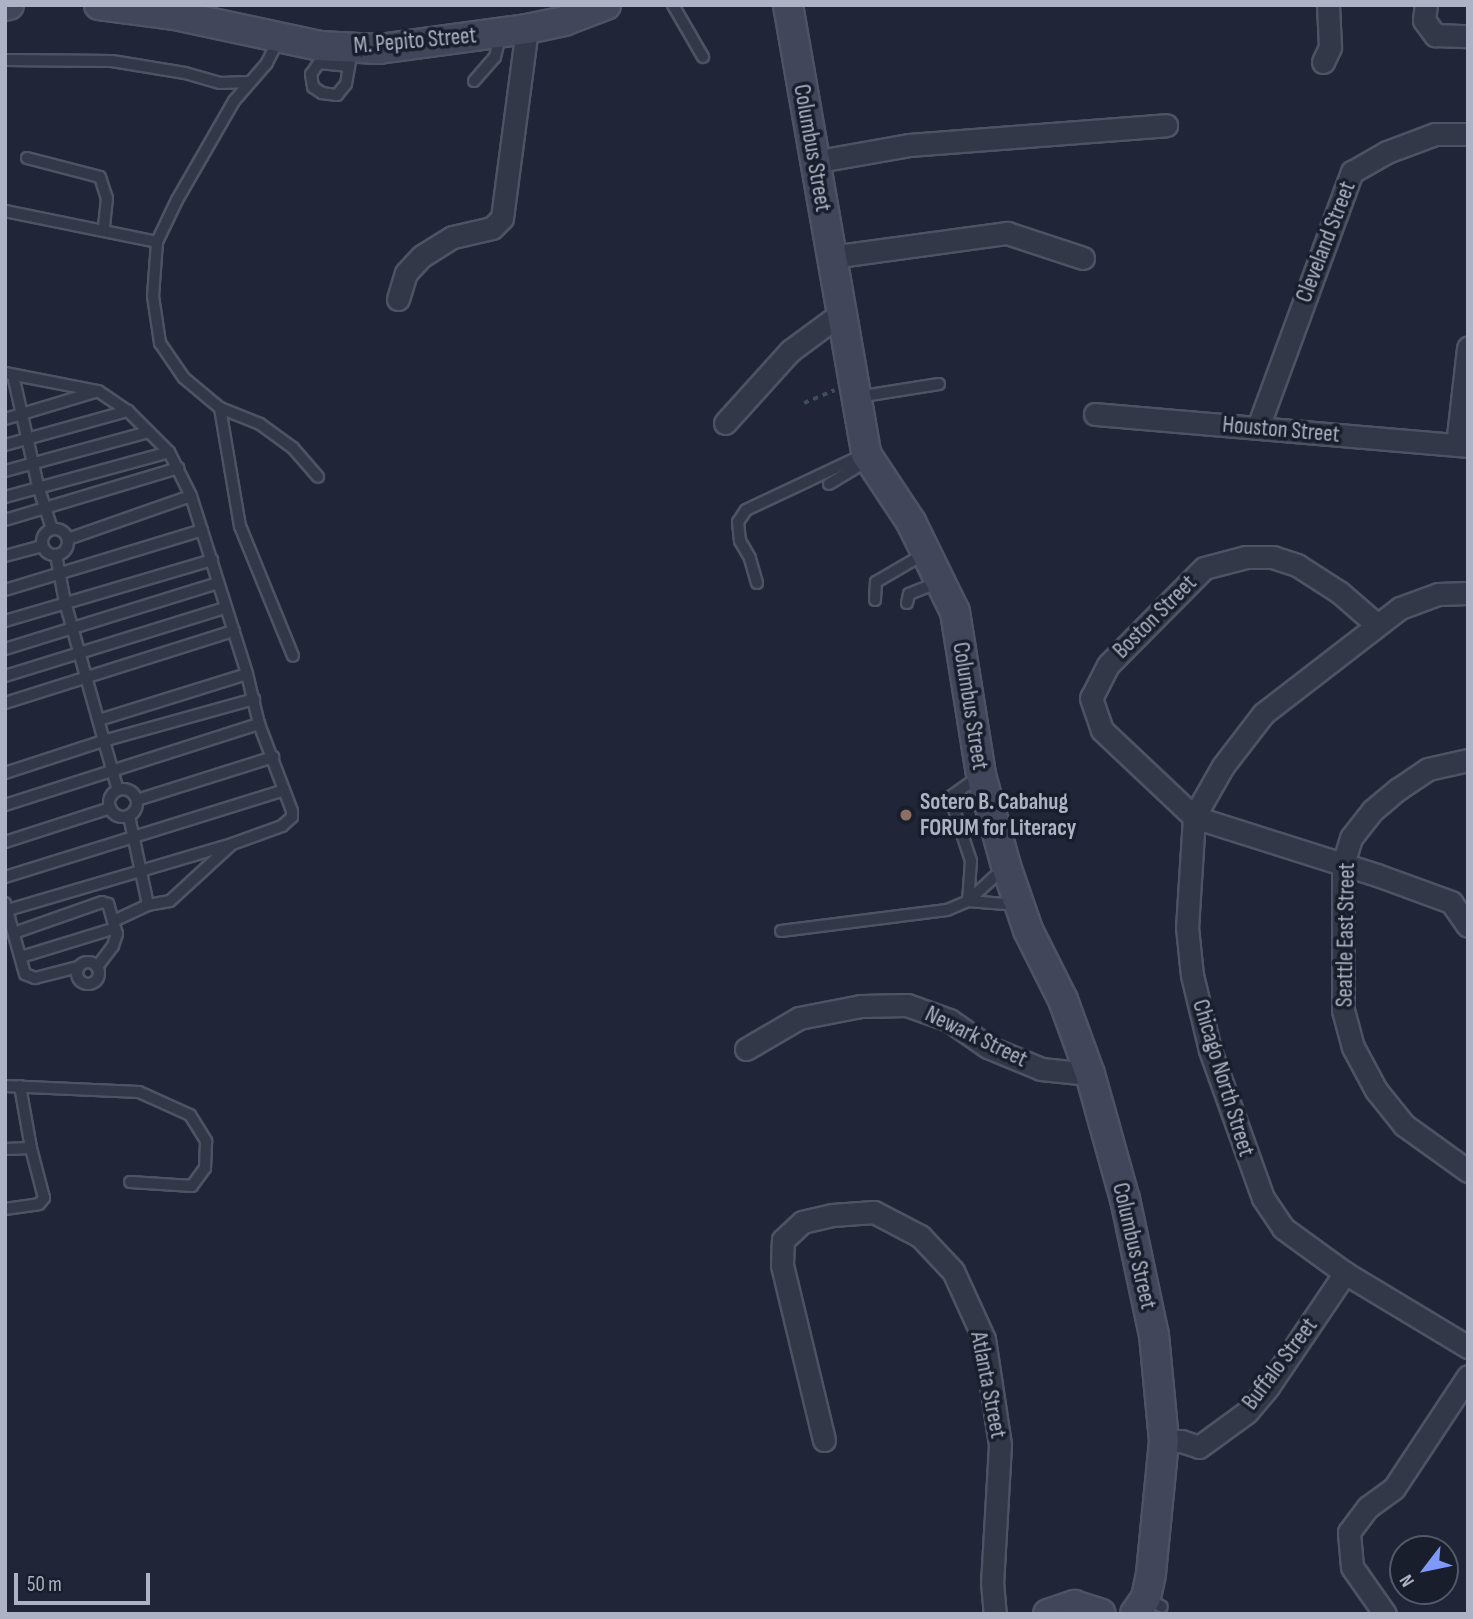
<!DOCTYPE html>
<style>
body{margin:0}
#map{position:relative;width:1473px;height:1619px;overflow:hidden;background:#202637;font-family:"Sofia Sans Condensed",sans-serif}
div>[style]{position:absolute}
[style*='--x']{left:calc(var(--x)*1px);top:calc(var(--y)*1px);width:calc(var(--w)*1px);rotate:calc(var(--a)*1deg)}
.path>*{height:3.5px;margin-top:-1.75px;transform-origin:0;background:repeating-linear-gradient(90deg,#3f4f56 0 5px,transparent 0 10px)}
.roads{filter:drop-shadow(2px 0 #4e5363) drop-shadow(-2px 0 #4e5363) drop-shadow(0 2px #4e5363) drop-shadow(0 -2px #4e5363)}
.lane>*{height:10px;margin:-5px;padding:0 5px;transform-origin:5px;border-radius:5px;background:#333848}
.lane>.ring{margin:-5px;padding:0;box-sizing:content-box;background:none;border:10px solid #333848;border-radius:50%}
.street>*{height:21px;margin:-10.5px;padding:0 10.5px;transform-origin:10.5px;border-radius:10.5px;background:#333848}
.secondary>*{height:28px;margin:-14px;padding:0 14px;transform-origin:14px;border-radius:14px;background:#41465b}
.dots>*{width:19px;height:19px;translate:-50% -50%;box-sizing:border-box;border:4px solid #191e2c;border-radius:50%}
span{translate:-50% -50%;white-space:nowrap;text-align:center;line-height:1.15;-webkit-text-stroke:7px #191e2c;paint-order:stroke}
.street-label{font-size:23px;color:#adb2c5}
.poi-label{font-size:23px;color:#adb2c5;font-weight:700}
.left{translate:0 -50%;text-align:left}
.frame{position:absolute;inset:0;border:7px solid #adb2c5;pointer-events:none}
.north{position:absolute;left:1389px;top:1535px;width:70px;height:70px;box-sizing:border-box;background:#191e2c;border:2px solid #545969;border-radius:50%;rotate:238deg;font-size:19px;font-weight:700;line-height:28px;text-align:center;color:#adb2c5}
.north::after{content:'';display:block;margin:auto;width:24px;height:32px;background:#7e99f9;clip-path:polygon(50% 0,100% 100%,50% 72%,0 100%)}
.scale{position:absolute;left:14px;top:1573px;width:136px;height:32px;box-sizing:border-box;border:4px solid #adb2c5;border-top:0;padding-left:9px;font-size:21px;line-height:24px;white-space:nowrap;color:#adb2c5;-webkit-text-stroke:5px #191e2c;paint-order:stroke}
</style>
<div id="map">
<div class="path">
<div style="--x:804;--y:403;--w:33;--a:-23"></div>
</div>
<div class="roads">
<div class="lane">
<div style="--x:673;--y:5;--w:60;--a:60"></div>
<div style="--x:279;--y:39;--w:27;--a:117"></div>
<div style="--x:267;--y:63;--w:50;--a:131"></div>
<div style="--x:234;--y:101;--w:114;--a:119.9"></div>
<div style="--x:177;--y:200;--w:47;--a:115.5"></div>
<div style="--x:157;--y:242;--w:54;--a:94.2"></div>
<div style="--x:153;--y:296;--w:48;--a:81.5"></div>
<div style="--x:160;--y:343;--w:42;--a:55.6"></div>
<div style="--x:184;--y:378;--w:47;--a:39.8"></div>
<div style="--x:220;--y:408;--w:43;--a:21.8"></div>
<div style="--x:260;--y:424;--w:41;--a:36"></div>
<div style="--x:293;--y:448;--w:38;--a:49"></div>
<div style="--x:328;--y:50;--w:29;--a:125"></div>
<div style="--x:311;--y:74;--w:13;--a:81"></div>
<div style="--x:313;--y:87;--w:11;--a:34"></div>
<div style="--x:322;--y:93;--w:15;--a:8"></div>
<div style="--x:337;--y:95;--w:14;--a:-51"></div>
<div style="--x:346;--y:84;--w:35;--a:-80"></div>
<div style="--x:5;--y:60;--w:107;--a:0.5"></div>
<div style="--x:112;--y:61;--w:74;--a:9.3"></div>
<div style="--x:185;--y:73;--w:36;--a:16"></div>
<div style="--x:220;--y:83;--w:29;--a:-2"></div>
<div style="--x:319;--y:63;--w:30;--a:6"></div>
<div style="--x:474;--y:81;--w:32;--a:-49"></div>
<div style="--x:495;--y:57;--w:25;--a:-76"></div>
<div style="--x:27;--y:158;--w:75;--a:14.6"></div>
<div style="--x:100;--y:177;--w:22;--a:72"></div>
<div style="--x:107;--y:198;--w:31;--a:96"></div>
<div style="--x:5;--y:211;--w:155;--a:11.5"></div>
<div style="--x:5;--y:373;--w:95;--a:11"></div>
<div style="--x:98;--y:391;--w:36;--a:34"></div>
<div style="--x:128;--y:411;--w:58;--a:45"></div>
<div style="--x:169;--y:452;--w:49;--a:63.4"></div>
<div style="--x:191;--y:496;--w:187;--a:72.5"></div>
<div style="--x:247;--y:674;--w:51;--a:76.5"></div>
<div style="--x:259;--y:724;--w:93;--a:69.2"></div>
<div style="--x:292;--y:811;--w:6;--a:90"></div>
<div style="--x:292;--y:817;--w:13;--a:138"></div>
<div style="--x:282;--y:826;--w:53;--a:160.2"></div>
<div style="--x:232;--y:844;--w:84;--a:137.4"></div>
<div style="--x:170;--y:901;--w:22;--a:170"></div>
<div style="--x:148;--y:905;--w:38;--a:155"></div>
<div style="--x:113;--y:921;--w:18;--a:-106"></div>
<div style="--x:108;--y:904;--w:6;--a:-162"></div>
<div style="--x:102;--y:902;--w:93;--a:160.6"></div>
<div style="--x:13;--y:375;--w:114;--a:77.3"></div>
<div style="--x:38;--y:486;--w:45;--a:72"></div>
<div style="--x:857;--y:397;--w:83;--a:-9"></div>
<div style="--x:220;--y:408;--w:120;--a:80.4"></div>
<div style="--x:240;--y:526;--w:140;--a:67.8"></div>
<div style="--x:5;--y:419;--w:94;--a:-16.7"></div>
<div style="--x:5;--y:445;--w:128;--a:-15.5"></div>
<div style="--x:5;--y:471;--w:149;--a:-15.2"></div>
<div style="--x:829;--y:484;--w:47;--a:-31"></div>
<div style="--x:5;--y:497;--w:170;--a:-15.3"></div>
<div style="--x:5;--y:520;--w:181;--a:-16.7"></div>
<div class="ring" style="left:42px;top:529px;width:16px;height:16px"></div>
<div style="--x:68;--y:539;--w:130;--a:-19.3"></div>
<div style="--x:56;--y:555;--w:48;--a:79.2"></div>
<div style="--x:65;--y:602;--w:195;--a:74.3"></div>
<div style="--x:5;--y:556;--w:38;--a:-15"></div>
<div style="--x:757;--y:583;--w:26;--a:-106"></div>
<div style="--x:750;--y:558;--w:20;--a:-120"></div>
<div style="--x:740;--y:541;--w:19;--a:-96"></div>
<div style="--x:738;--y:522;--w:14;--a:-56"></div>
<div style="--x:746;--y:510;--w:132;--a:-25.2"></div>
<div style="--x:5;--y:590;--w:206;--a:-16.9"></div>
<div style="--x:875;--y:600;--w:18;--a:-87"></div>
<div style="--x:876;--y:582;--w:56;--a:-30.3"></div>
<div style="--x:907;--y:603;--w:9;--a:-77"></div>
<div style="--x:909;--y:594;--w:32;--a:-22"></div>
<div style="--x:5;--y:621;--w:216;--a:-16.4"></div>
<div style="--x:5;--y:649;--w:223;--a:-17.2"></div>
<div style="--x:5;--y:676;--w:230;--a:-17.2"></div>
<div style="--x:5;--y:703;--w:240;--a:-17.5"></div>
<div style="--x:99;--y:720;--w:155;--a:-17.3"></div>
<div style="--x:5;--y:773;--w:103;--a:-18.1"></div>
<div style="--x:103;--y:741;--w:157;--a:-15.5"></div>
<div class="ring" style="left:109px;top:789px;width:18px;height:18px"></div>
<div style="--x:137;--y:800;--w:143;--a:-17.5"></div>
<div style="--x:5;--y:805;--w:267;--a:-17.7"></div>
<div style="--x:129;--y:816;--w:91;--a:77.9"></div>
<div style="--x:5;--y:842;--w:110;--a:-17.9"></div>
<div style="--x:5;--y:877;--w:292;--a:-17.3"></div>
<div style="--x:968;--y:901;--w:40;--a:-85.7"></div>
<div style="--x:971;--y:861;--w:67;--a:-108.2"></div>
<div style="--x:950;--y:797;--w:38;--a:-35"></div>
<div style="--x:968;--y:901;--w:50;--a:4.6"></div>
<div style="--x:5;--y:903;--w:74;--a:74.3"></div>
<div style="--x:25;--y:974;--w:11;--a:22"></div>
<div style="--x:35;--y:978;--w:44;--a:-14.3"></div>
<div style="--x:8;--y:910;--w:230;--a:-16.4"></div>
<div style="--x:781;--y:931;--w:167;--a:-7.2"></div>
<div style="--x:947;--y:910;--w:23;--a:-23"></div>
<div style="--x:968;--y:901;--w:49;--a:-42.5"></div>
<div style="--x:21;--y:957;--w:98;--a:-17.1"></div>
<div class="ring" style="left:77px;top:962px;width:12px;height:12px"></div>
<div style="--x:97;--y:967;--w:26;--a:-53"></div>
<div style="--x:113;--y:946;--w:13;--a:-72"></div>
<div style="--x:117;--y:934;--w:10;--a:-107"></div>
<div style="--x:5;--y:1086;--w:134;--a:2.6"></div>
<div style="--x:139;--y:1092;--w:56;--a:24.3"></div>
<div style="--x:190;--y:1115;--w:31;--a:58"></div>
<div style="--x:206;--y:1141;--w:27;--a:92"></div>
<div style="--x:205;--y:1168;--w:22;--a:126"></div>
<div style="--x:192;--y:1186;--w:62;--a:-176.3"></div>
<div style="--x:5;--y:1149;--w:26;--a:-2"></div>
<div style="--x:5;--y:1209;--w:34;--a:-8"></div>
<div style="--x:39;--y:1204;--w:8;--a:-50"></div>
<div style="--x:44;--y:1198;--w:52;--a:-104.6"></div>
<div style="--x:31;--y:1148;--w:63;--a:-100.1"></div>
<div style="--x:1146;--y:1598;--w:18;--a:29"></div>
</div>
<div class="street">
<div style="--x:1426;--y:5;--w:15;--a:98"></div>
<div style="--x:1424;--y:20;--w:19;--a:54"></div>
<div style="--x:1435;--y:35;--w:33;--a:2"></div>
<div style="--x:1323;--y:62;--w:17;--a:-65"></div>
<div style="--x:1330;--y:47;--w:42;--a:-92.7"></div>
<div style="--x:813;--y:162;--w:97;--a:-10"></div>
<div style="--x:909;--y:145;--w:258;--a:-4.4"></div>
<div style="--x:831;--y:257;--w:178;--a:-7.8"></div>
<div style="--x:1007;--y:233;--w:80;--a:18.2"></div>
<div style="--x:398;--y:299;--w:27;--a:-73"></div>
<div style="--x:406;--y:273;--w:23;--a:-47"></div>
<div style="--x:422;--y:256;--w:36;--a:-32"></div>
<div style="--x:453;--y:237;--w:40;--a:-13"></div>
<div style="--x:492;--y:228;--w:14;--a:-45"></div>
<div style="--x:502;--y:218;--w:191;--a:-82.5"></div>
<div style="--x:1095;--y:414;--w:374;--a:4.9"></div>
<div style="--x:725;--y:423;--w:97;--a:-47.9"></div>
<div style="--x:790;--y:351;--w:62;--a:-36.5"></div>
<div style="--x:1258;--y:427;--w:272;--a:-69.8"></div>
<div style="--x:1352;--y:172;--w:40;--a:-29.7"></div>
<div style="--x:1387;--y:152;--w:51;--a:-20.6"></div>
<div style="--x:1435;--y:134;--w:33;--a:0"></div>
<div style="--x:1457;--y:445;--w:98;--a:-83.5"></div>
<div style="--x:1468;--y:593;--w:30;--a:178"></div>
<div style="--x:1438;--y:594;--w:40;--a:159.8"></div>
<div style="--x:1400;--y:608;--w:173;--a:142.3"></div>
<div style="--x:1263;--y:714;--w:66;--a:127.6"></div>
<div style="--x:1223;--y:766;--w:59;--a:119.6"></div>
<div style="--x:1194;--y:817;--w:110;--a:93.6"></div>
<div style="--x:1187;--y:927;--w:48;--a:84.1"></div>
<div style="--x:1192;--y:975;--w:77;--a:76.5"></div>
<div style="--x:1210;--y:1050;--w:157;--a:70.3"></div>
<div style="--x:1263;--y:1198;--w:36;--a:56"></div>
<div style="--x:1283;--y:1228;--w:77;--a:36"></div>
<div style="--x:1345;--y:1273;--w:144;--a:31"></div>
<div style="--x:1376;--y:624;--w:49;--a:-139.1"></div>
<div style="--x:1339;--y:592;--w:50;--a:-147.3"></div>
<div style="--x:1297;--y:565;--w:25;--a:-162"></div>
<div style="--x:1273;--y:557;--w:27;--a:180"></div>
<div style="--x:1246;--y:557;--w:43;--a:165.3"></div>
<div style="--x:1204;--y:568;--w:136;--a:134.7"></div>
<div style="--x:1108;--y:665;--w:37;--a:117"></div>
<div style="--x:1091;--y:698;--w:34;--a:71"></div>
<div style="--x:1102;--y:730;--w:127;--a:43.4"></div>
<div style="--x:1194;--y:817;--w:192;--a:17.6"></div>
<div style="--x:1377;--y:875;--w:79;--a:20"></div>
<div style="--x:1451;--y:902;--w:29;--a:55"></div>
<div style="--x:1468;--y:760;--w:41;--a:167.3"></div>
<div style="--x:1428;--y:769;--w:36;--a:146"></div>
<div style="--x:1398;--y:789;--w:34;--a:140"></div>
<div style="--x:1372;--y:811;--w:34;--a:128"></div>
<div style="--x:1351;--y:838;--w:28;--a:107"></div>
<div style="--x:1343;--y:865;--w:145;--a:90"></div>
<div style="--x:1343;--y:1010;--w:38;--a:75"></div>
<div style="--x:1353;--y:1047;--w:49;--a:61.9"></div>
<div style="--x:1376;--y:1090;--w:45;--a:51.3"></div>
<div style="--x:1404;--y:1125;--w:79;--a:35.7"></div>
<div style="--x:746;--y:1049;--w:61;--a:-30.3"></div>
<div style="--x:799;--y:1018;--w:63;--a:-11"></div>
<div style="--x:861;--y:1006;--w:46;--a:-1.2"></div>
<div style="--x:907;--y:1005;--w:45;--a:19.7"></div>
<div style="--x:949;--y:1020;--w:47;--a:34.7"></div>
<div style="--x:988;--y:1047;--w:57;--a:22.5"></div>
<div style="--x:1041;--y:1069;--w:49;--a:5.8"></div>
<div style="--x:824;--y:1440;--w:180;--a:-103.5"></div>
<div style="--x:782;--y:1265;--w:25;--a:-88"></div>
<div style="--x:783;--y:1240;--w:26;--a:-43"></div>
<div style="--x:802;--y:1222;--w:31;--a:-13"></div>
<div style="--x:832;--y:1215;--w:42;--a:-4.1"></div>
<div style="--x:874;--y:1212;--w:52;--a:27.6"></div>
<div style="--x:920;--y:1236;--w:48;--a:46.7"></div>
<div style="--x:953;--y:1271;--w:75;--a:65.5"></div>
<div style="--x:984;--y:1339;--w:107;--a:81.4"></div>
<div style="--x:1000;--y:1445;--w:137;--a:93.3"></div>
<div style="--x:992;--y:1582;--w:32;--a:85"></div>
<div style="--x:1164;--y:1441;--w:17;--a:0"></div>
<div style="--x:1181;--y:1441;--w:19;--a:18"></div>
<div style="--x:1199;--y:1447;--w:59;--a:-36.1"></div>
<div style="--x:1247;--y:1412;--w:33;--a:-50"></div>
<div style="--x:1268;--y:1387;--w:138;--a:-56"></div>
<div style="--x:1385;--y:1614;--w:57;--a:-125.1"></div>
<div style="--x:1352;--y:1567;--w:35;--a:-95"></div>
<div style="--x:1349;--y:1532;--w:31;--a:-53"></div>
<div style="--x:1368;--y:1507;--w:32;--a:-36"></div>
<div style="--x:1394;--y:1488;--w:134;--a:-56.5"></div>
</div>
<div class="secondary">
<div style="--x:99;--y:5;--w:77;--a:7.5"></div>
<div style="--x:175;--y:15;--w:147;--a:12.1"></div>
<div style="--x:319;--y:46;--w:60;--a:2.9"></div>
<div style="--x:379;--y:49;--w:149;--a:-7.7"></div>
<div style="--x:527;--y:29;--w:38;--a:-12"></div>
<div style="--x:564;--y:21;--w:45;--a:-20.9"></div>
<div style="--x:788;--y:5;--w:456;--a:80.1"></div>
<div style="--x:866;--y:454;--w:82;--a:56.5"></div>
<div style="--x:911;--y:522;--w:100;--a:63.9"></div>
<div style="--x:955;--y:612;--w:165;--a:80.9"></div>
<div style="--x:981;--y:775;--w:94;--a:74.6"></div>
<div style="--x:1006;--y:866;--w:68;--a:71"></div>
<div style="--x:1028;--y:930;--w:78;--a:63.4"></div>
<div style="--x:1063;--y:1000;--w:79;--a:70"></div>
<div style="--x:1090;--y:1074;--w:130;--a:74.4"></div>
<div style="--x:1125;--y:1199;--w:139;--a:78"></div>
<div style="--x:1154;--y:1335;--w:106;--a:84.6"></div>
<div style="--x:1164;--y:1441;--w:134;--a:95.6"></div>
<div style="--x:1151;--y:1574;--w:25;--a:102"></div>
<div style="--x:1146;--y:1598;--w:19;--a:125"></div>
<div style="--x:5;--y:6;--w:4;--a:-14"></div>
<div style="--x:1048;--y:1614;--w:28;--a:-19"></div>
<div style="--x:1074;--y:1605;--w:28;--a:18"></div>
</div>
</div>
<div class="dots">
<div style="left:906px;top:815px;background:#8d6e63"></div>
</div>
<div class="street-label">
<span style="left:415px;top:41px;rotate:-5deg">M. Pepito Street</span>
<span style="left:812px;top:148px;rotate:80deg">Columbus Street</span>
<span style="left:1326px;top:242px;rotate:-69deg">Cleveland Street</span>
<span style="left:1281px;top:430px;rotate:5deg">Houston Street</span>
<span style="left:1155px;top:617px;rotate:-45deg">Boston Street</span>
<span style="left:970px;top:706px;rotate:81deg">Columbus Street</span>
<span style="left:1346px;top:935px;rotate:-89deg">Seattle East Street</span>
<span style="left:976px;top:1037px;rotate:26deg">Newark Street</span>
<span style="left:1223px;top:1078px;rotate:73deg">Chicago North Street</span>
<span style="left:1134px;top:1246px;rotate:77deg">Columbus Street</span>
<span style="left:1280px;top:1364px;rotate:-53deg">Buffalo Street</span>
<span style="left:988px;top:1385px;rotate:79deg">Atlanta Street</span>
</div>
<div class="poi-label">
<span class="left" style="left:920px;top:815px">Sotero B. Cabahug<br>FORUM for Literacy</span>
</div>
<div class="frame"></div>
<div class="north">N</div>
<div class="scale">50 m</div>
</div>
